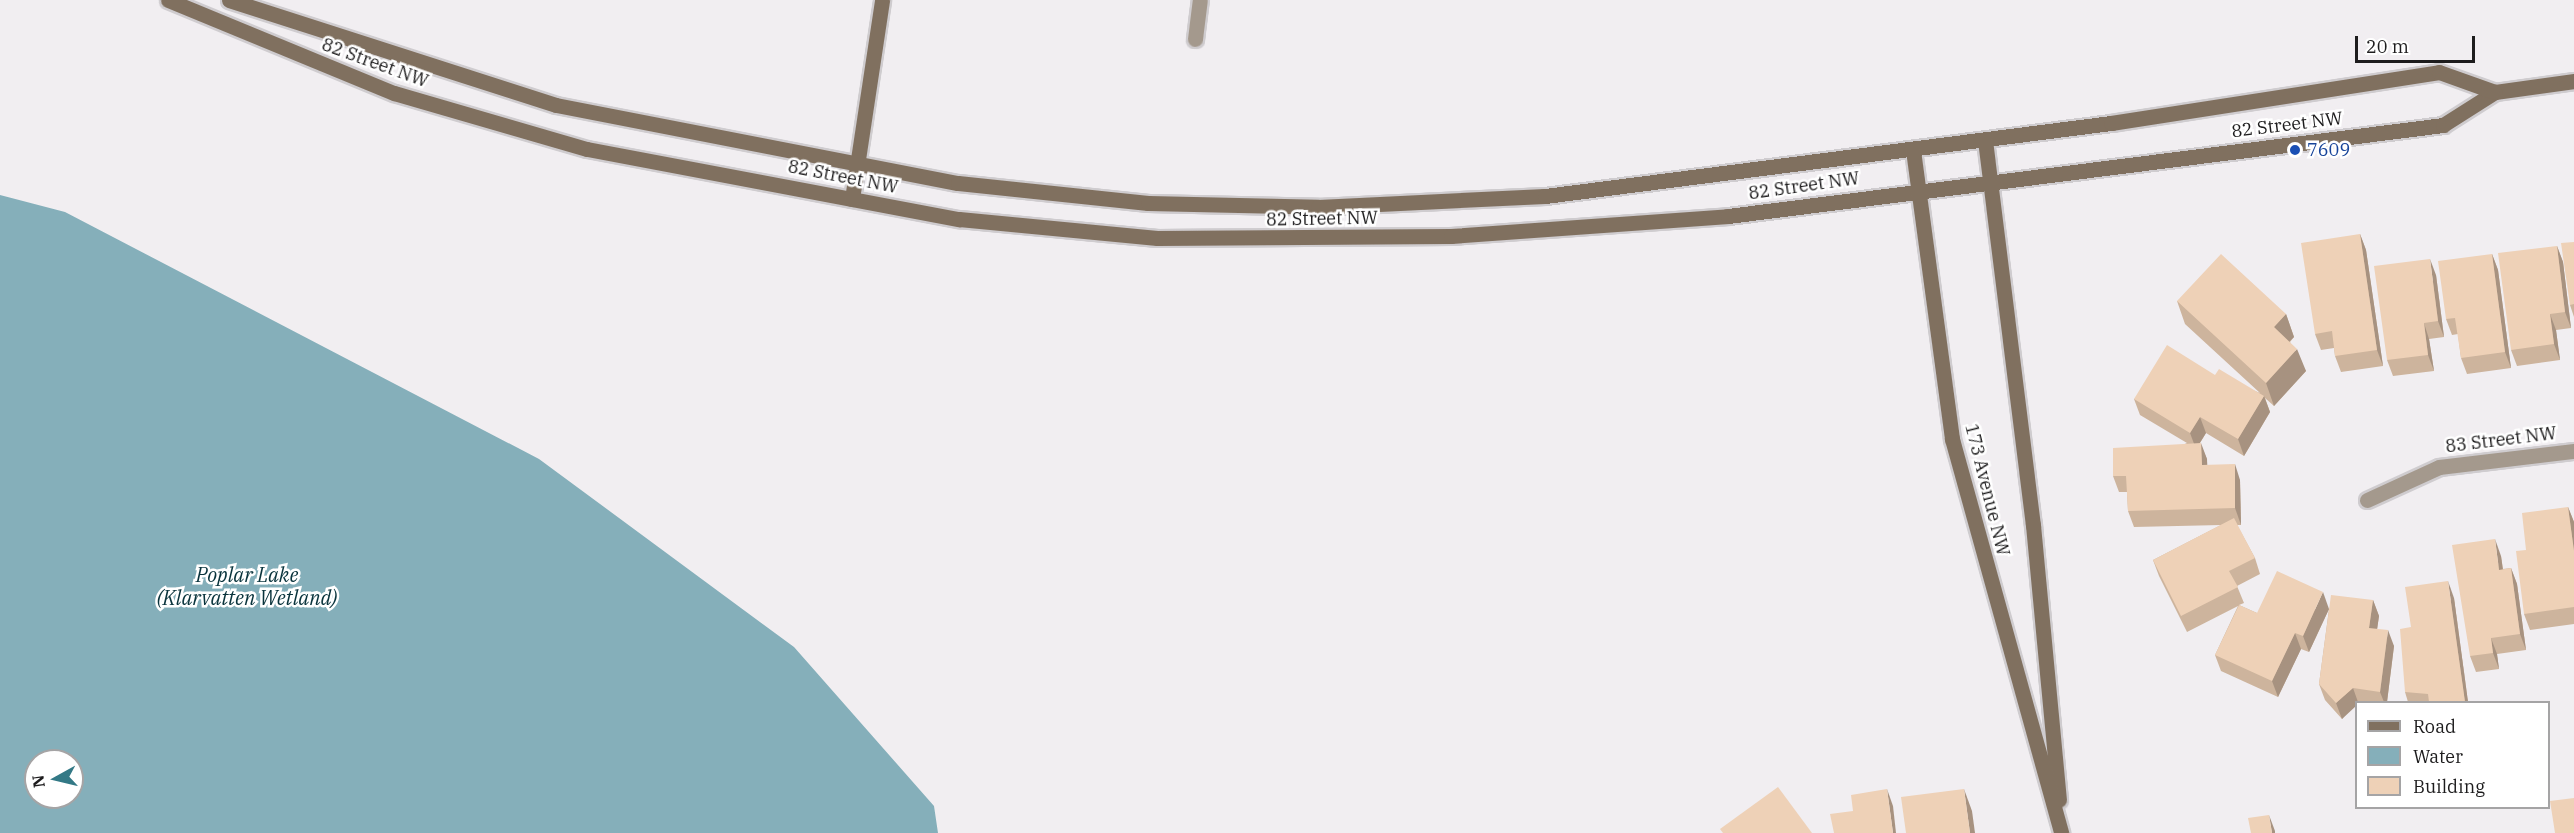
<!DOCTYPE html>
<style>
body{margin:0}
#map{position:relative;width:2574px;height:833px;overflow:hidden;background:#f1eef1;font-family:"IBM Plex Serif",serif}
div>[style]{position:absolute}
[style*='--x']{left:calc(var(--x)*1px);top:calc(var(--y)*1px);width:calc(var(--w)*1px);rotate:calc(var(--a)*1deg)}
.water>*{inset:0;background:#85afba}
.roads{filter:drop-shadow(2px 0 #cfcccf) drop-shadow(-2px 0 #cfcccf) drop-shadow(0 2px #cfcccf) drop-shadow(0 -2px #cfcccf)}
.lane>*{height:15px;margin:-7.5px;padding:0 7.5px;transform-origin:7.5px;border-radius:7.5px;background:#a4998d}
.street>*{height:15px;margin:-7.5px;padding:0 7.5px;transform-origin:7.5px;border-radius:7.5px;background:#a4998d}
.secondary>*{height:15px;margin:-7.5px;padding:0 7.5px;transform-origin:7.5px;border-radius:7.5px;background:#80705f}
.wall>*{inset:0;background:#cdb49d}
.shaded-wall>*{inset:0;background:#a79280}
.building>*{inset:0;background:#eed1b7}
.dots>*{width:16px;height:16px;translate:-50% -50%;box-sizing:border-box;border:3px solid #fff;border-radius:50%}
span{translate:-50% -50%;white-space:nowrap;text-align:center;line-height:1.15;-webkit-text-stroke:5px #fff;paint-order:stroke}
.street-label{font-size:18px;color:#1d1c1d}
.transit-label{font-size:18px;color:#164399}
.left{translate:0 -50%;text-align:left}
.water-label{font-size:20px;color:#09333c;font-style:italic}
.legend{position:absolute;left:2355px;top:701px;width:195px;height:108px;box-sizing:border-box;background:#fff;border:2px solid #a5a4a5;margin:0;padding:8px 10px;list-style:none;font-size:18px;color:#1d1c1d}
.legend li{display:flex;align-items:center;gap:12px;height:30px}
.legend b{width:30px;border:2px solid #a5a4a5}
.north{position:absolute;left:24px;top:749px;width:60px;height:60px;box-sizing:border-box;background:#fff;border:2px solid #a5a4a5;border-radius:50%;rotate:262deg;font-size:16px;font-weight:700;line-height:24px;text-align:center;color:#1d1c1d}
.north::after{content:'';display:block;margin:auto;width:21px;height:27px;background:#337986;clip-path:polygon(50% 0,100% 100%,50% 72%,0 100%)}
.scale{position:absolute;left:2355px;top:36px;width:120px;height:27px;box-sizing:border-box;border:3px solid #1d1c1d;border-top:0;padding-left:8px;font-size:18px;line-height:21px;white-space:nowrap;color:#1d1c1d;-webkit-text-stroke:4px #fff;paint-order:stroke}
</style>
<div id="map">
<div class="water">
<div style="clip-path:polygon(evenodd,0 195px,65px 212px,539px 459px,794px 647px,934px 806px,938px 833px,0 833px,0 195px,36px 761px,72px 761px,72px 797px,36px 797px,36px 761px)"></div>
</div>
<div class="roads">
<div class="lane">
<div style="--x:1195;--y:39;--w:39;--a:-83"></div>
</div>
<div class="street">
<div style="--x:2367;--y:500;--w:79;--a:-24.6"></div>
<div style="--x:2439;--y:467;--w:136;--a:-6.8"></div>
</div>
<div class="secondary">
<div style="--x:168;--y:0;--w:244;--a:22.4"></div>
<div style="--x:394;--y:93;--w:201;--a:16.2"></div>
<div style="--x:587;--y:149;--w:379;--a:10.7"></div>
<div style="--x:959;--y:219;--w:199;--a:5.5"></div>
<div style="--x:1157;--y:238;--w:294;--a:-0.4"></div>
<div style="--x:1451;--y:236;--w:278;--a:-4.1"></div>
<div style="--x:1728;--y:216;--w:721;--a:-7.25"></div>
<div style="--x:2443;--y:125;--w:62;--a:-32.4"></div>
<div style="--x:2495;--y:92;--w:80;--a:-7.9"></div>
<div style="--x:229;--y:0;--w:343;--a:17.8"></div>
<div style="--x:556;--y:105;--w:409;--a:11"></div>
<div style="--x:958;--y:183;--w:191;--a:6"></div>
<div style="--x:1148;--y:203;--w:170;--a:1.3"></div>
<div style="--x:1318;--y:207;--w:227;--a:-2.8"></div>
<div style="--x:1545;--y:196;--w:571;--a:-7.35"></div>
<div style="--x:2111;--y:123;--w:332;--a:-8.8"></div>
<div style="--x:2439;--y:72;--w:59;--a:19.7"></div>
<div style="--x:1985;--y:140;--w:388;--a:82.9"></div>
<div style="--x:2033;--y:525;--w:276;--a:84.6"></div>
<div style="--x:1913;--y:150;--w:292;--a:82.3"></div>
<div style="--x:1952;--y:439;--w:409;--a:74.5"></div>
<div style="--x:852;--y:199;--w:201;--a:-81.4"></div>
</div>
</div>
<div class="wall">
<div style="clip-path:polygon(2360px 234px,2366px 250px,2383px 366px,2341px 372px,2335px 356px,2334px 348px,2321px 350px,2315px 334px)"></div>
<div style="clip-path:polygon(2574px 242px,2574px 317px,2570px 305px)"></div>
<div style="clip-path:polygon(2557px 246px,2563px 262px,2571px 328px,2556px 330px,2560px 360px,2517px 366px,2511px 350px)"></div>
<div style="clip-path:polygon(2492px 254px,2498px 270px,2511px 368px,2467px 374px,2461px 358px,2458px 334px,2452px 335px,2446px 319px)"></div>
<div style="clip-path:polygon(2436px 275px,2444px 337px,2429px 339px,2434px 371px,2393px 376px,2387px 360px)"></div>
<div style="clip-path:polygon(2177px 301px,2286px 314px,2294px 337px,2290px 342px,2306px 371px,2274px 406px,2265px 398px,2270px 412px,2244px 456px,2206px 433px,2200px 443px,2207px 459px,2207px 465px,2240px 480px,2241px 525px,2237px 525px,2255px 558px,2260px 574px,2237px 586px,2244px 603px,2239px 605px,2257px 613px,2329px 609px,2373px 600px,2379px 616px,2377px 629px,2394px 646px,2387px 702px,2356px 702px,2342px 719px,2325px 700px,2319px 684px,2329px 609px,2309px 652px,2301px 649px,2278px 697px,2221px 671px,2215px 655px,2238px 606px,2187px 632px,2159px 576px,2153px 560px,2221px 525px,2134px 527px,2128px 511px,2127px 492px,2119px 492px,2113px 476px,2187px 443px,2140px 415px,2134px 399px,2215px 375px,2260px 393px,2185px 324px)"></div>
<div style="clip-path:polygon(2568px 507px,2574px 522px,2574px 624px,2530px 630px,2524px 614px,2526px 550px)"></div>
<div style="clip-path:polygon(2501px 556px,2503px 569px,2511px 568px,2517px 584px,2526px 650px,2497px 654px,2499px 669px,2476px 672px,2470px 656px)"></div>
<div style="clip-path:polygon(2454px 598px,2468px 702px,2408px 702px,2405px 692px,2411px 627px)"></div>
</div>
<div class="shaded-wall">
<div style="clip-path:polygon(2360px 234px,2366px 250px,2383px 366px,2377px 350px)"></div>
<div style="clip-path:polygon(2557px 246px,2563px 262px,2571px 328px,2565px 312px)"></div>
<div style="clip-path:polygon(2492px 254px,2498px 270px,2511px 368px,2505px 352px)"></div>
<div style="clip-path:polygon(2430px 259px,2436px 275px,2444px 337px,2438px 321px)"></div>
<div style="clip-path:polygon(2286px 314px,2294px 337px,2282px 349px,2274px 327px)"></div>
<div style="clip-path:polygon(2550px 314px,2556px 330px,2560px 360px,2554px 344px)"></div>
<div style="clip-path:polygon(2424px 323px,2429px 339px,2434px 371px,2428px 355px)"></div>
<div style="clip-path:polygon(2297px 349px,2306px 371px,2274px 406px,2266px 383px)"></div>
<div style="clip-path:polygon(2264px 396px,2270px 412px,2244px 456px,2238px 439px)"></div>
<div style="clip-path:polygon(2200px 417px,2206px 433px,2196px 449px,2190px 433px)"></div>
<div style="clip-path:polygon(2201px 443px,2207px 459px,2208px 481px,2202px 465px)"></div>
<div style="clip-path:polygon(2235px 464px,2240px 480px,2241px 525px,2235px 508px)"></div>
<div style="clip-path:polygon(2568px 507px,2574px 522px,2574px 551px)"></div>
<div style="clip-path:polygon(2495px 539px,2501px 556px,2505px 586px,2499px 570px)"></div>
<div style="clip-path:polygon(2511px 568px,2517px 584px,2526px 650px,2520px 634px)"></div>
<div style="clip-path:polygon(2448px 581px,2454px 598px,2468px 702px,2465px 702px)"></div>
<div style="clip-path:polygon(2323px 592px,2329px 609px,2309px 652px,2303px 636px)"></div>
<div style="clip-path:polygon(2373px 600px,2379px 616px,2375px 644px,2369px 628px)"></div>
<div style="clip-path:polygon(2388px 630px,2394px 646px,2387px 702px,2384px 702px,2380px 692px)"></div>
<div style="clip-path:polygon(2295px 633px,2301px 649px,2278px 697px,2272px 681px)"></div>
<div style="clip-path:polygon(2491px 638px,2497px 654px,2499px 669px,2493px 653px)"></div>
<div style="clip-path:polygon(2353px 688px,2358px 702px,2356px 702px,2356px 706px,2342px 719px,2336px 703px)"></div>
<div style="clip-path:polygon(1887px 789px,1893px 806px,1896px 833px,1893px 833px)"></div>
<div style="clip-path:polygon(1964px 789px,1972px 811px,1975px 833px,1970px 833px)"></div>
<div style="clip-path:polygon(2269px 815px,2275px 831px,2275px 833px,2272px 833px)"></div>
</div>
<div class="building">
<div style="clip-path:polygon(2360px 234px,2377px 350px,2335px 356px,2332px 331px,2315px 334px,2301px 243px)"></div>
<div style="clip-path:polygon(2574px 242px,2574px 304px,2570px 305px,2561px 243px)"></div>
<div style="clip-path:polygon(2557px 246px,2565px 312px,2550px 314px,2554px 344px,2511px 350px,2498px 253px)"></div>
<div style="clip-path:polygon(2221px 254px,2286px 314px,2274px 327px,2297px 349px,2266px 383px,2177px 301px)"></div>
<div style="clip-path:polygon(2492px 254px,2505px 352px,2461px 358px,2455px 318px,2446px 319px,2438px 261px)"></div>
<div style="clip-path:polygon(2430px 259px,2438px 321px,2424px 323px,2428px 355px,2387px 360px,2374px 266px)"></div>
<div style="clip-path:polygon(2167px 345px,2215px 375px,2219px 369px,2264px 396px,2238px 439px,2200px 417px,2190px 433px,2134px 399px)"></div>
<div style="clip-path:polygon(2201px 443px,2202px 465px,2235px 464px,2235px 508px,2128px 511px,2126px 476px,2113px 476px,2113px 448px)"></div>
<div style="clip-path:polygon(2568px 507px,2574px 551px,2574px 607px,2524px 614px,2516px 551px,2526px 550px,2522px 513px)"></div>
<div style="clip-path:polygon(2234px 518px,2255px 558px,2229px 571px,2238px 587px,2181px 616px,2153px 560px)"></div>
<div style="clip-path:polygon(2495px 539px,2499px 570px,2511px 568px,2520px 634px,2491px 638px,2493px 653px,2470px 656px,2452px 545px)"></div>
<div style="clip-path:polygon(2277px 571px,2323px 592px,2303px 636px,2295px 633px,2272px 681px,2215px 655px,2239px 605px,2257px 613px)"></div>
<div style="clip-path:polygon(2448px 581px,2465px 702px,2429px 702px,2428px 694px,2405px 692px,2400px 629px,2411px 627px,2405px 587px)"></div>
<div style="clip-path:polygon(2331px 595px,2373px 600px,2369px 628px,2388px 630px,2380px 692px,2353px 688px,2336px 703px,2319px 684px)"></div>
<div style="clip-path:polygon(1778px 787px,1812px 833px,1723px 833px,1720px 829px)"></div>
<div style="clip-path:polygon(1887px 789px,1893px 833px,1834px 833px,1830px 814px,1853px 811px,1851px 795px)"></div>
<div style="clip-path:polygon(1964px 789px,1970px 833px,1906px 833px,1901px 797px)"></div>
<div style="clip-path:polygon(2574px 798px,2574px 833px,2555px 833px,2550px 801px)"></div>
<div style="clip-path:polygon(2269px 815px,2272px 833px,2251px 833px,2248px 818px)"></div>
</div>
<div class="dots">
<div style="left:2295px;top:150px;background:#1a4fb4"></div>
</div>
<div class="street-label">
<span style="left:375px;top:63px;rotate:20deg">82 Street NW</span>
<span style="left:2287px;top:125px;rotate:-7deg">82 Street NW</span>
<span style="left:843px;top:177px;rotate:11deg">82 Street NW</span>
<span style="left:1804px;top:186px;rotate:-8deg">82 Street NW</span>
<span style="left:1322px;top:219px;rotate:-1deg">82 Street NW</span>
<span style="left:2501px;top:440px;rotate:-7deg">83 Street NW</span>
<span style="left:1987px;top:490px;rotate:76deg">173 Avenue NW</span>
</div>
<div class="transit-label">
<span class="left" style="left:2307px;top:150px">7609</span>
</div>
<div class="water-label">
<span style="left:247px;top:586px">Poplar Lake<br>(Klarvatten Wetland)</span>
</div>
<ul class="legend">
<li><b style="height:8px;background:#80705f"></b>Road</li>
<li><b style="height:16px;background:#85afba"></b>Water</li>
<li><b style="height:16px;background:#eed1b7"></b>Building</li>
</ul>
<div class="north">N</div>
<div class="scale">20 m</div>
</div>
